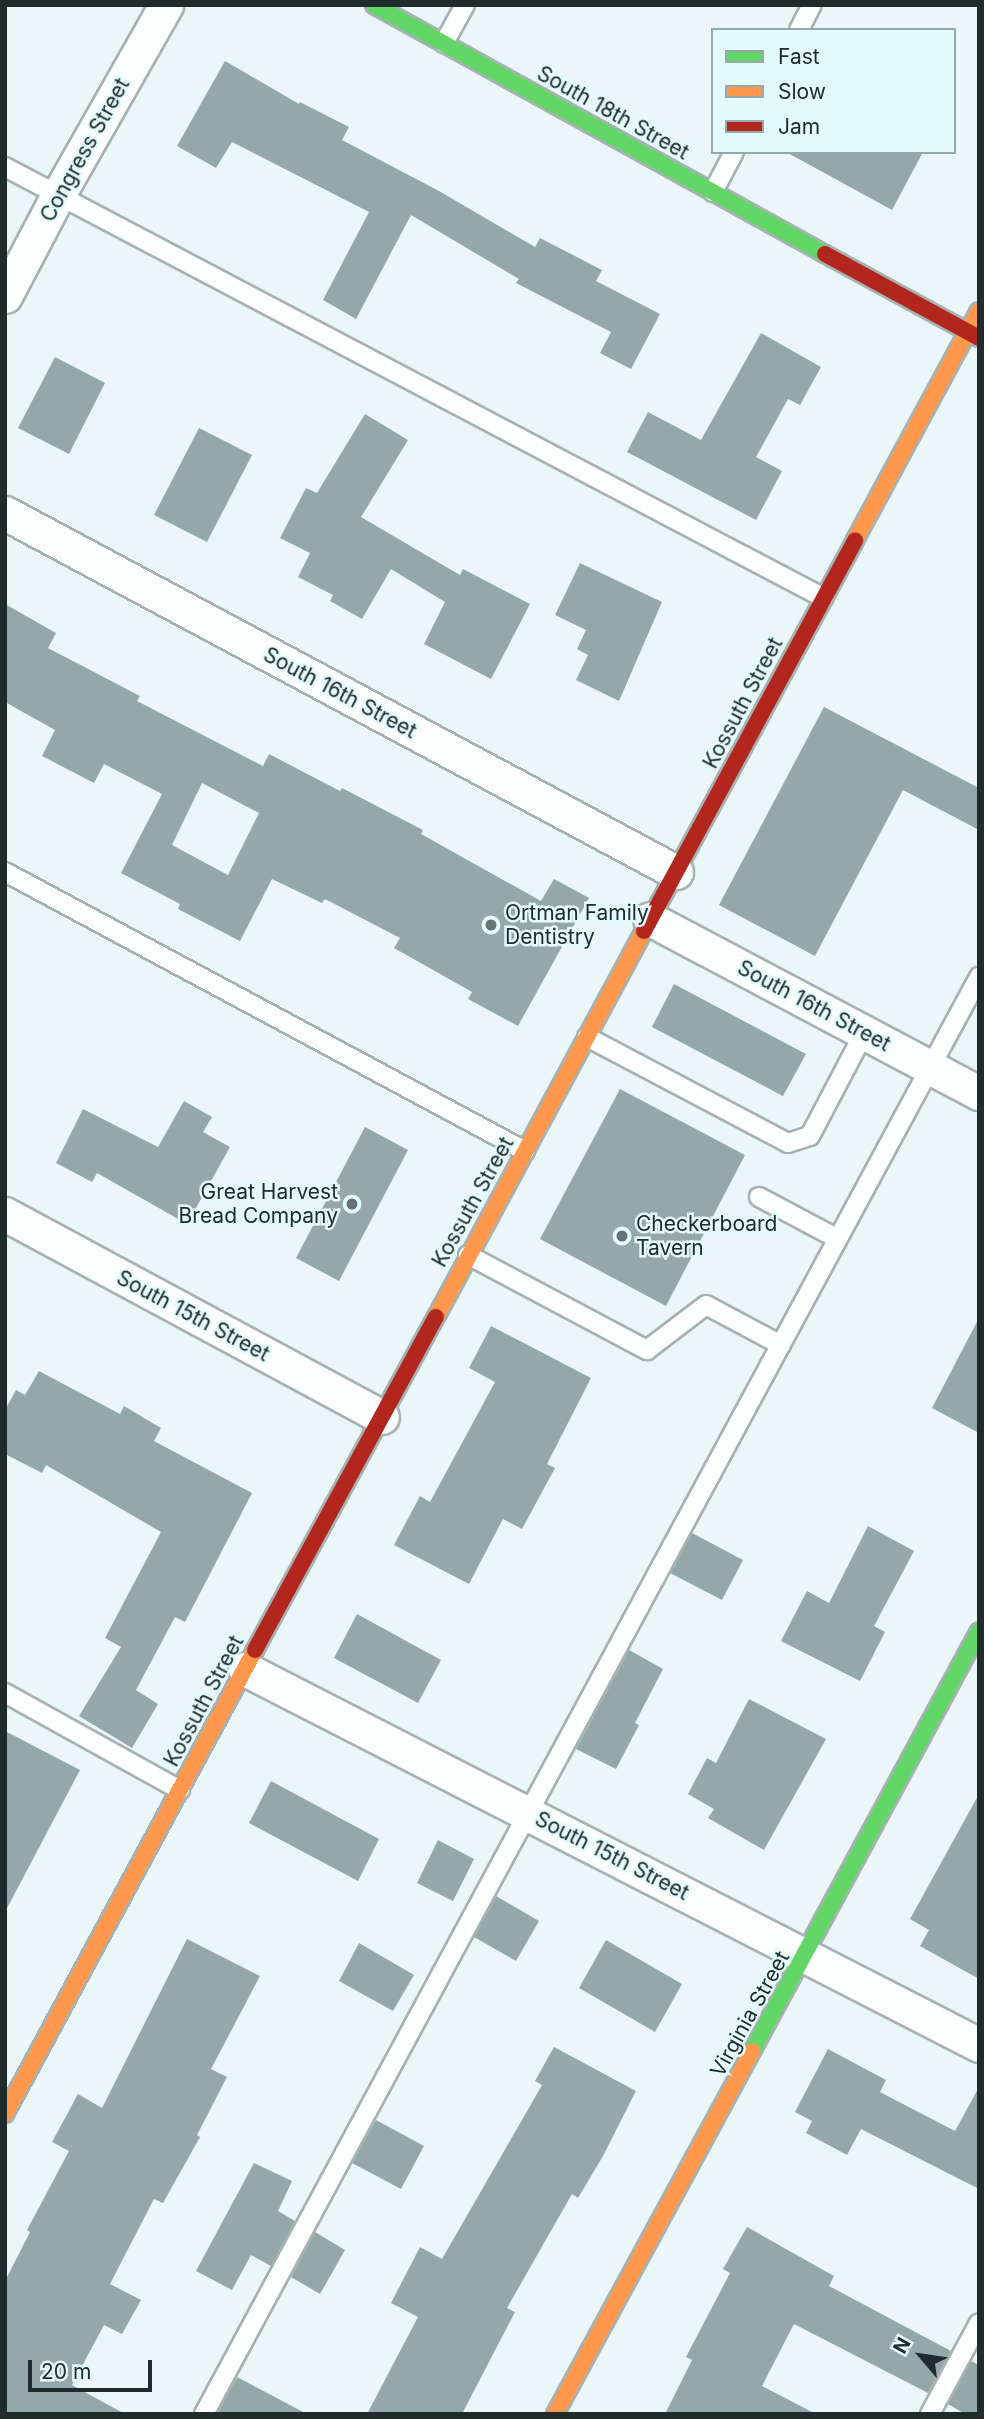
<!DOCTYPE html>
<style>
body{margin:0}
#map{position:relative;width:984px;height:2419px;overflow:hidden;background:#eaf6f7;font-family:Inter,sans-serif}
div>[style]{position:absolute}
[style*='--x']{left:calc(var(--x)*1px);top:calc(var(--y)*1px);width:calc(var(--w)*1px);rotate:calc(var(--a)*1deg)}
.building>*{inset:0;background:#95a8a9}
.roads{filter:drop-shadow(2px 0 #a6b1b2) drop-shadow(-2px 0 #a6b1b2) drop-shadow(0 2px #a6b1b2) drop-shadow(0 -2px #a6b1b2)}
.lane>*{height:18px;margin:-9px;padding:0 9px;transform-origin:9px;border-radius:9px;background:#fcfefe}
.street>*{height:33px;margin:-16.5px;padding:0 16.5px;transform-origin:16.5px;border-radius:16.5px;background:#fcfefe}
.fast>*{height:16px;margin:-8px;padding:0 8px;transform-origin:8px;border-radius:8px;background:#63d668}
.slow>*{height:16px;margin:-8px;padding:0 8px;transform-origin:8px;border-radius:8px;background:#ff974d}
.jam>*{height:16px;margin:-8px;padding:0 8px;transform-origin:8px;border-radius:8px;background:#b3261e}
.dots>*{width:19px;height:19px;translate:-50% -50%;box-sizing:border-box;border:4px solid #e4fbfd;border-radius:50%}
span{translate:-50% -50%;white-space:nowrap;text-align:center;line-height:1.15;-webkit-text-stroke:5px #e4fbfd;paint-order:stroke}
.street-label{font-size:21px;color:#202b2c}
.poi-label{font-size:21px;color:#202b2c}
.left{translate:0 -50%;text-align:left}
.right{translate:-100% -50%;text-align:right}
.frame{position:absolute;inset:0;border:7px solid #202b2c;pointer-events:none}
.legend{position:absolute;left:711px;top:28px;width:245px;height:126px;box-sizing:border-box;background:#e4fbfd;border:2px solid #96a8a9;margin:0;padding:9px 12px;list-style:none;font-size:21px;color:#202b2c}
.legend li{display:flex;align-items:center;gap:14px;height:35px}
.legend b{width:35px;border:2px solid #96a8a9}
.north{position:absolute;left:886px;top:2321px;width:70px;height:70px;-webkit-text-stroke:5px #e4fbfd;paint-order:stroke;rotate:299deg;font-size:19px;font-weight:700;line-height:28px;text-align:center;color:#202b2c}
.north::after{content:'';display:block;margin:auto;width:24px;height:32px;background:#202b2c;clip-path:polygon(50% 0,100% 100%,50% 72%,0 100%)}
.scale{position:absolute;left:28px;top:2360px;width:124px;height:32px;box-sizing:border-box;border:4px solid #202b2c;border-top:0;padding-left:9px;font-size:21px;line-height:24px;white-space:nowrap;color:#202b2c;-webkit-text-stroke:5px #e4fbfd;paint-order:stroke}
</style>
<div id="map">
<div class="building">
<div style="clip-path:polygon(225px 61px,299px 104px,300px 102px,349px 127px,342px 140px,439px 191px,535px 247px,540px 238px,602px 270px,596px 281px,660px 314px,631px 369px,600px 353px,611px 332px,516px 283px,519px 279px,411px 215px,356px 319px,323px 300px,369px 212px,232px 142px,216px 168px,177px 146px)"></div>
<div style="clip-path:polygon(786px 152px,923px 152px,892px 210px)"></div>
<div style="clip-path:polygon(761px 333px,821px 367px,800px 405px,788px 399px,756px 457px,782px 471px,756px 520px,627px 452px,648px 412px,701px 440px)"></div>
<div style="clip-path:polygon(55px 357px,105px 383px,69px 454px,18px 428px)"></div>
<div style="clip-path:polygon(365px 414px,408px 440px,361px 517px,460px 575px,463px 569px,530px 604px,491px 679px,424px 644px,445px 602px,391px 569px,362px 619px,330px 601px,333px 595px,298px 577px,310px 553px,280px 538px,306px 488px,317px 493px)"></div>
<div style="clip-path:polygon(199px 428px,252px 455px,207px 542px,154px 515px)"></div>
<div style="clip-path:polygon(580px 563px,662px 602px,619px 701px,576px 680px,588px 655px,577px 649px,586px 630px,555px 615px)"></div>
<div style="clip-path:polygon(evenodd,5px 604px,56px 633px,48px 648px,140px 696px,137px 701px,263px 766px,269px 754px,340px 791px,342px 788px,423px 830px,421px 834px,541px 901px,554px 879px,589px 898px,518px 1026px,468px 999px,472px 992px,394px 948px,400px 938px,325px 899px,322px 903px,272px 879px,240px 941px,178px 909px,180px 904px,121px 873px,162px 794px,104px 764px,94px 783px,42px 756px,55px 730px,5px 702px,5px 604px,202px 783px,259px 813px,228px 875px,172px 845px,202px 783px)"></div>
<div style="clip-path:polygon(824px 707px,979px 788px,979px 830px,903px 790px,815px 956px,719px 905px)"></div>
<div style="clip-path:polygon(674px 984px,806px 1054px,783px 1096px,652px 1027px)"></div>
<div style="clip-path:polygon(620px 1089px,745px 1155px,666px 1306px,540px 1239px)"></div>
<div style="clip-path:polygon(184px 1101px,212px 1117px,203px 1132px,230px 1147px,187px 1224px,97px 1173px,92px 1182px,56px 1163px,83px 1109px,158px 1147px)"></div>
<div style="clip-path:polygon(365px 1127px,408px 1150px,339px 1281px,296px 1258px)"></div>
<div style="clip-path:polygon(979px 1318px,979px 1433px,932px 1408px)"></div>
<div style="clip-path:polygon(491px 1326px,591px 1378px,547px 1464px,555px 1468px,522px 1529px,503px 1519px,469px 1584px,394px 1545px,420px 1496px,430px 1502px,495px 1382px,469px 1368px)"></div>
<div style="clip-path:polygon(39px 1371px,120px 1414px,124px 1406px,161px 1428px,154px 1441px,252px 1493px,185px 1622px,175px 1617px,136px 1690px,158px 1704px,132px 1748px,79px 1716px,121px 1647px,105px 1638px,161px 1532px,46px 1465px,42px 1473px,5px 1454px,5px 1410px,16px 1390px,25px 1395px)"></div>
<div style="clip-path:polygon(868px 1526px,914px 1551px,874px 1626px,885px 1632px,860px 1681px,781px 1641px,807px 1591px,829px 1603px)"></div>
<div style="clip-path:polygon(692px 1533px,743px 1560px,722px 1600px,670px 1573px)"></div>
<div style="clip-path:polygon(357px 1614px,441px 1660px,418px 1703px,334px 1658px)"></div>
<div style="clip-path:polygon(629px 1650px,663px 1669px,635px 1723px,639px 1725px,616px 1769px,576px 1749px)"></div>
<div style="clip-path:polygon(749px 1699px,826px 1739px,764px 1850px,708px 1818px,714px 1809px,688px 1794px,707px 1758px,716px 1763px)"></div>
<div style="clip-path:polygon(5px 1731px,80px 1770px,5px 1912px)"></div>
<div style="clip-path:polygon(271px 1781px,379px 1839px,358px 1881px,249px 1823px)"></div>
<div style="clip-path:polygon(979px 1794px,979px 1979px,920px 1946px,929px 1930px,910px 1919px)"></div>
<div style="clip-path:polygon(438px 1840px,474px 1859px,453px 1901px,417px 1883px)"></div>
<div style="clip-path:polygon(496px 1896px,539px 1921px,516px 1961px,474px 1937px)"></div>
<div style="clip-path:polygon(187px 1939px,260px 1976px,211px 2069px,227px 2077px,197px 2135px,200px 2137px,163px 2203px,154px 2199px,110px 2284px,141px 2300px,122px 2334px,104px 2325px,72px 2385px,125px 2414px,5px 2414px,5px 2281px,30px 2232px,27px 2230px,69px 2151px,52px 2142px,78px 2094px,102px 2108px)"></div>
<div style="clip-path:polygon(606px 1940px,682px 1984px,655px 2032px,579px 1988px)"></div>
<div style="clip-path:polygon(359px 1943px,414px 1975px,393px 2011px,339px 1981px)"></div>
<div style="clip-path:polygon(554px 2047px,636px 2091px,603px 2156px,578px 2198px,572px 2194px,507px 2308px,515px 2312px,462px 2414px,367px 2414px,418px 2317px,391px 2303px,420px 2247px,442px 2259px,542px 2085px,535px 2081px)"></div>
<div style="clip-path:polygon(828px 2049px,886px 2080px,880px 2092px,955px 2131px,979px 2087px,979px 2189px,861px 2129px,847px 2155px,806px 2133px,812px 2121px,795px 2112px)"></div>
<div style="clip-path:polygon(376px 2120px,424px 2146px,401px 2189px,352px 2163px)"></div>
<div style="clip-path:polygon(254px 2163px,292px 2181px,278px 2211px,295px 2221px,271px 2266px,251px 2255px,232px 2290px,196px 2271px)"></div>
<div style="clip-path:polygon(747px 2227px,834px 2276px,829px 2286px,951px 2351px,928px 2393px,794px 2324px,762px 2386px,816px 2414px,665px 2414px,692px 2360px,686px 2357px,730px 2273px,723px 2269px)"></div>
<div style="clip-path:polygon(315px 2232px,345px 2250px,320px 2294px,291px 2277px)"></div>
<div style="clip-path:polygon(971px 2361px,979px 2365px,979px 2414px,965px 2414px,948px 2404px)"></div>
<div style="clip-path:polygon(237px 2377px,307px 2414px,217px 2414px)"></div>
</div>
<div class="roads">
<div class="lane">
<div style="--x:799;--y:30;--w:28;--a:-63"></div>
<div style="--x:444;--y:43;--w:43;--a:-61.1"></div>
<div style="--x:5;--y:167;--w:925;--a:27.76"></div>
<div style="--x:713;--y:192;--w:45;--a:-62.3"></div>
<div style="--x:5;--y:872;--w:590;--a:28.22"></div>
<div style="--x:587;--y:1037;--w:227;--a:27.8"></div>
<div style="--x:788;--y:1143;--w:23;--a:-18"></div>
<div style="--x:810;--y:1136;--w:116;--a:-62.3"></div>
<div style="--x:759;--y:1197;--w:89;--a:28"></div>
<div style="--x:468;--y:1255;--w:203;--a:28"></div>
<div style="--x:647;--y:1350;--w:74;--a:-37.3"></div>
<div style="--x:706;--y:1305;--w:85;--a:28.1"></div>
<div style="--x:5;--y:1693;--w:200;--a:29"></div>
<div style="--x:204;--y:2414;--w:1633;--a:-61.66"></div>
<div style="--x:930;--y:2414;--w:103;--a:-61.7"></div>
</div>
<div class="street">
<div style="--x:5;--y:296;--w:112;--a:-62.3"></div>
<div style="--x:57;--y:197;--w:221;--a:-60.4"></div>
<div style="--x:5;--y:513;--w:761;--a:28.15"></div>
<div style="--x:650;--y:919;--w:372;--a:27.9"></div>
<div style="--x:5;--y:1214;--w:428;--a:28.3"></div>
<div style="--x:245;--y:1669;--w:825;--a:27.12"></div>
</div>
<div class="fast">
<div style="--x:374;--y:5;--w:515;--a:28.9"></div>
<div style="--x:752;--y:2051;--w:477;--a:-61.6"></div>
</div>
<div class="slow">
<div style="--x:855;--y:540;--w:260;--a:-61.6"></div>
<div style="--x:436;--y:1317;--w:438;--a:-61.7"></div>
<div style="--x:5;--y:2114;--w:527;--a:-61.68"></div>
<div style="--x:555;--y:2414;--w:413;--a:-61.5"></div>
</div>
<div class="jam">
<div style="--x:825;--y:254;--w:175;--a:28.6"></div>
<div style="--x:644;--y:931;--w:444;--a:-61.6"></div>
<div style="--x:255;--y:1650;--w:379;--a:-61.5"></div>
</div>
</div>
<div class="dots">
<div style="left:491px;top:925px;background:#677273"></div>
<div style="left:352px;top:1204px;background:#677273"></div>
<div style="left:622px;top:1236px;background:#677273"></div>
</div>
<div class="street-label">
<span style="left:613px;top:113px;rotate:29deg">South 18th Street</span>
<span style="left:85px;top:150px;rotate:-61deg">Congress Street</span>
<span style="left:340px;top:693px;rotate:28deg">South 16th Street</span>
<span style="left:743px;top:703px;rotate:-62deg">Kossuth Street</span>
<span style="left:814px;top:1006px;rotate:28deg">South 16th Street</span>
<span style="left:473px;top:1202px;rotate:-61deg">Kossuth Street</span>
<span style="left:193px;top:1316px;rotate:28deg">South 15th Street</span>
<span style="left:204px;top:1701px;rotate:-62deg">Kossuth Street</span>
<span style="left:612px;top:1856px;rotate:27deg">South 15th Street</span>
<span style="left:750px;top:2014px;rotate:-61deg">Virginia Street</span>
</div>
<div class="poi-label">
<span class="left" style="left:505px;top:925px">Ortman Family<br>Dentistry</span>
<span class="right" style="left:338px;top:1204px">Great Harvest<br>Bread Company</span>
<span class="left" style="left:636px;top:1236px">Checkerboard<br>Tavern</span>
</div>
<div class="frame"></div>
<ul class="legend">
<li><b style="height:9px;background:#63d668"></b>Fast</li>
<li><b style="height:9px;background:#ff974d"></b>Slow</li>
<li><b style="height:9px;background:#b3261e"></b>Jam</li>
</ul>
<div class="north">N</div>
<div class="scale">20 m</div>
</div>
